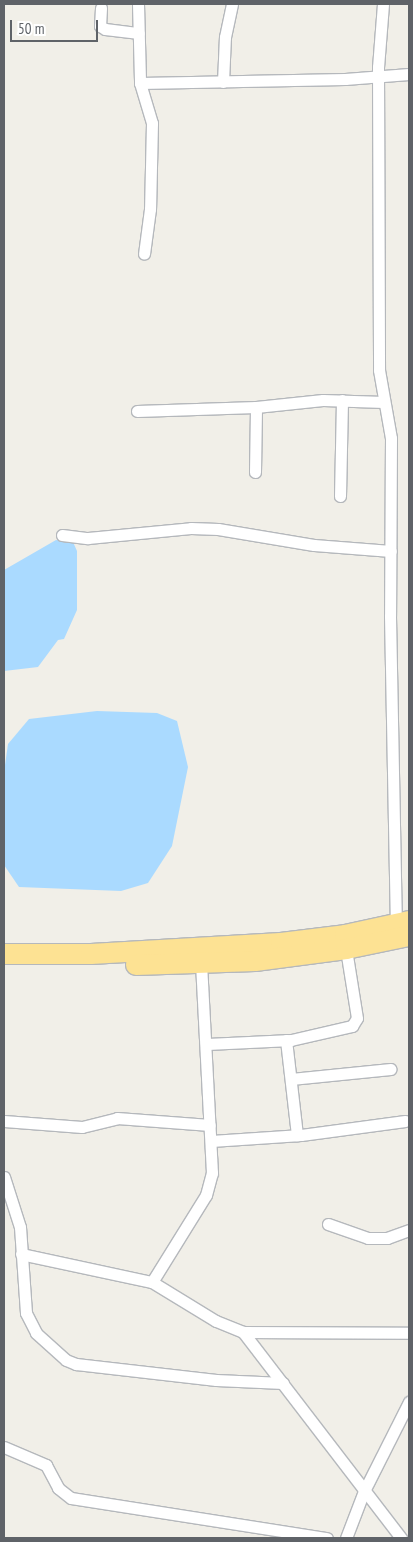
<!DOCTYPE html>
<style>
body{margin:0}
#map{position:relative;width:413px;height:1542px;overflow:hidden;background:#f1efe8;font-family:"PT Sans Narrow",sans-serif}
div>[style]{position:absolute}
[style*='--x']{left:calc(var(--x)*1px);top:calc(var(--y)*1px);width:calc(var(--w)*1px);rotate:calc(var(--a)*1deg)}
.water>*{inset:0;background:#aadaff}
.roads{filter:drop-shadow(1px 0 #b5b8bc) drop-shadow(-1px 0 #b5b8bc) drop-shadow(0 1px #b5b8bc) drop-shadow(0 -1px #b5b8bc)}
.street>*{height:11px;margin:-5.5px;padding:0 5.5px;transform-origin:5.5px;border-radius:5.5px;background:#fff}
.highway>*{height:20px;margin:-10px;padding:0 10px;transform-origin:10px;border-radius:10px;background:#fde293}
span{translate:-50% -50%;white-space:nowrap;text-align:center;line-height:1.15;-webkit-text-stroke:5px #fff;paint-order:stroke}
.frame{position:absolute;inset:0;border:5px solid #5f6368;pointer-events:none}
.scale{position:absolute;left:10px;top:20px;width:88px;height:22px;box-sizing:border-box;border:2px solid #5f6368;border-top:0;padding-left:6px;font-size:15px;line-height:18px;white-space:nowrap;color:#5f6368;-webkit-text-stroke:4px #fff;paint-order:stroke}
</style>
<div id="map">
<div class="water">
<div style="clip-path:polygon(56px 540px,73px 542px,77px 551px,77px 610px,64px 639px,58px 640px,38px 667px,4px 671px,4px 570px)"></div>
<div style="clip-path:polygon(97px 711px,157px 713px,177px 721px,188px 767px,172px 846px,148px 883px,121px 891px,19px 887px,4px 865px,4px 772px,8px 744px,29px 719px)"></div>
</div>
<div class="roads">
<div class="street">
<div style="--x:138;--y:4;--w:79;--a:88.5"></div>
<div style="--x:140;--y:83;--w:205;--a:-1.1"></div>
<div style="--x:345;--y:79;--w:64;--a:-4.5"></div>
<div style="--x:383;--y:4;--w:63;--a:94.5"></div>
<div style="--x:378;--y:67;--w:303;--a:89.8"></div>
<div style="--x:379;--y:370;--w:69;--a:80"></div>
<div style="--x:391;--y:438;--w:178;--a:90.3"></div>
<div style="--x:390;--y:616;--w:311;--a:88.9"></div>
<div style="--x:101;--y:8;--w:18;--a:93"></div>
<div style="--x:100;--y:26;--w:6;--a:31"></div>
<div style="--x:105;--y:29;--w:34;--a:7"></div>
<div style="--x:223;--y:82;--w:45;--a:-87.5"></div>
<div style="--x:225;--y:37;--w:34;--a:-78"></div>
<div style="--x:140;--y:83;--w:42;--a:73.3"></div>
<div style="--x:152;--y:123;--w:86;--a:91.3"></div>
<div style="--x:150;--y:209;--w:45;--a:97.6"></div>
<div style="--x:137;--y:411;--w:119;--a:-1.9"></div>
<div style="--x:256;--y:407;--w:67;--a:-6"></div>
<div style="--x:323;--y:400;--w:61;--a:1.9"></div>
<div style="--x:255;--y:472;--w:65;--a:-89.1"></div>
<div style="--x:340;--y:496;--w:96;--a:-88.8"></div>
<div style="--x:62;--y:535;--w:26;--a:7"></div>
<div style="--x:88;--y:538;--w:103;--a:-5.5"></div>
<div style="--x:191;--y:528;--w:27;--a:2"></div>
<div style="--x:218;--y:529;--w:97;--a:9.5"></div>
<div style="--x:314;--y:545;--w:77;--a:4.5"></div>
<div style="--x:286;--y:1040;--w:96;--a:83.4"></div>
<div style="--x:207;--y:1044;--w:84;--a:-2.7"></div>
<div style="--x:291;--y:1040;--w:63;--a:-12.9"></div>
<div style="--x:352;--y:1026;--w:9;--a:-58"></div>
<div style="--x:357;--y:1018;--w:70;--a:-99.1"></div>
<div style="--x:291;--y:1079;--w:100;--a:-5.7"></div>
<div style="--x:4;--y:1121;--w:78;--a:4.4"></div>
<div style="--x:82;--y:1127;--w:36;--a:-14"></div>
<div style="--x:117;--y:1118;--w:93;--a:4.3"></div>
<div style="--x:211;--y:1141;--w:90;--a:-3.8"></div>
<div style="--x:301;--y:1135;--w:105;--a:-7.7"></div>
<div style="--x:4;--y:1177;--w:52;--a:72.3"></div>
<div style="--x:20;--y:1227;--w:86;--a:86"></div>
<div style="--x:26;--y:1313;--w:22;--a:63"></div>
<div style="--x:36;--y:1333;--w:40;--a:42"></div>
<div style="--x:66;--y:1360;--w:11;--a:22"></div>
<div style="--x:76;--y:1364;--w:141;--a:6.5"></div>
<div style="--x:216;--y:1380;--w:67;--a:2.6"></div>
<div style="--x:328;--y:1224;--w:42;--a:19.3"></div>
<div style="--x:368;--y:1238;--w:19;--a:0"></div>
<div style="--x:387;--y:1238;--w:23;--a:-20"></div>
<div style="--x:21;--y:1254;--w:134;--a:12.1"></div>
<div style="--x:152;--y:1282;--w:75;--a:31.4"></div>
<div style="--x:216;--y:1321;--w:29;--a:22"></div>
<div style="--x:243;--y:1332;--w:166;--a:0.3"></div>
<div style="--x:152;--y:1282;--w:102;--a:-58.2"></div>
<div style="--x:206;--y:1195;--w:23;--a:-75"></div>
<div style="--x:212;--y:1173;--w:209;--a:-93"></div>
<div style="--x:243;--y:1332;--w:260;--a:52.5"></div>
<div style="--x:4;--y:1447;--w:46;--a:23.2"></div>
<div style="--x:46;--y:1465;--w:26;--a:62"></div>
<div style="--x:58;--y:1488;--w:16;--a:38"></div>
<div style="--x:71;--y:1498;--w:259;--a:8.9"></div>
<div style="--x:346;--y:1538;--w:50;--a:-69"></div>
<div style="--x:364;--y:1491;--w:100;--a:-63.2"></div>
</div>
<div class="highway">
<div style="--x:4;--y:954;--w:87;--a:0"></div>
<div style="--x:91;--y:954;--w:190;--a:-3.3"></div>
<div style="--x:281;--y:943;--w:64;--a:-7.1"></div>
<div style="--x:345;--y:935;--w:66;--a:-12.3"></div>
<div style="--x:136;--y:965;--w:119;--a:-1.9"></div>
<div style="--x:255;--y:961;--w:92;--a:-7.5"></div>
<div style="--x:346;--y:949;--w:64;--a:-11.7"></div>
</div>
</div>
<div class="frame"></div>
<div class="scale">50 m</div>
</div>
